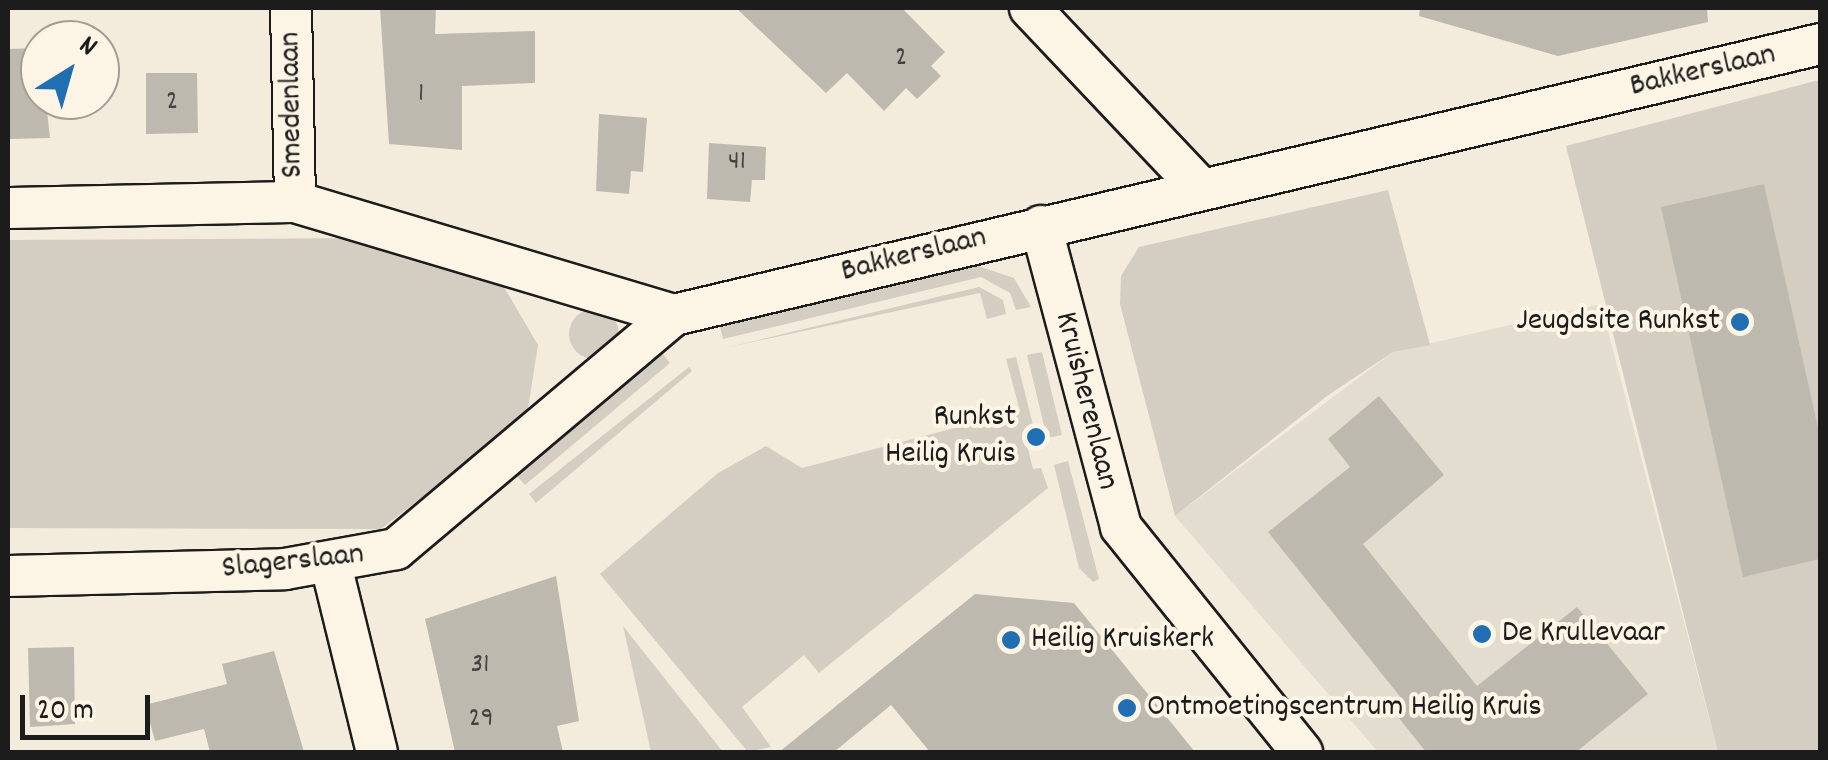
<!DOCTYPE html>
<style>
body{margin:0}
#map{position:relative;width:1828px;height:760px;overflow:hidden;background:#f3ecdd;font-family:Dekko,sans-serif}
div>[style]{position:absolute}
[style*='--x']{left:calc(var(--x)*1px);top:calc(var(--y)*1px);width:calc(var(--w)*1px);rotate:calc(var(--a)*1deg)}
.built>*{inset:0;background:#e3ddcf}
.green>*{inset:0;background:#d3cec1}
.round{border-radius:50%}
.building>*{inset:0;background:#beb9ae}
.roads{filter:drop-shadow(2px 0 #1c1c1c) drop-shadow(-2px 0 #1c1c1c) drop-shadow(0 2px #1c1c1c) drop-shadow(0 -2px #1c1c1c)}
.minor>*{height:40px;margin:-20px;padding:0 20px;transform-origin:20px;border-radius:20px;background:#fcf5e5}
.dots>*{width:28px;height:28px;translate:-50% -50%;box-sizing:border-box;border:5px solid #fcf5e5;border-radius:50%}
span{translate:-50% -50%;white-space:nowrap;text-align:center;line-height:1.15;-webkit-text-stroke:8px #fcf5e5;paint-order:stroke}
.number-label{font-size:28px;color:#444340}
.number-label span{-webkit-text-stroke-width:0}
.street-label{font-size:32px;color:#1c1c1c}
.poi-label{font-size:32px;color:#1c1c1c}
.right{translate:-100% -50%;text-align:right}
.left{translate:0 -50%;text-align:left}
.frame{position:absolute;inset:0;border:10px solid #1c1c1c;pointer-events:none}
.north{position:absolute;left:20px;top:20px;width:100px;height:100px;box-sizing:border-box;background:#fcf5e5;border:2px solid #a29e95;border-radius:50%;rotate:37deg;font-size:28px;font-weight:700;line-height:40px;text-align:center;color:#1c1c1c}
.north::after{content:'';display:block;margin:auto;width:35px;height:45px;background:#1f6fb2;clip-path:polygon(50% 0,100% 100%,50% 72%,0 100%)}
.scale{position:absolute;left:20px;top:695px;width:130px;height:45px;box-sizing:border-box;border:5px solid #1c1c1c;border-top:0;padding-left:12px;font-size:30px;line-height:35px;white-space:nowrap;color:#1c1c1c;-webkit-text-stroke:8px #fcf5e5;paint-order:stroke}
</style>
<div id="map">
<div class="built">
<div style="clip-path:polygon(1601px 304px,1718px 752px,1378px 752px,1175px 516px,1393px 352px)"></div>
</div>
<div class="green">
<div style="clip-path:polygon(1819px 80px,1820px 752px,1718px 752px,1566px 146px)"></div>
<div style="clip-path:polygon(1388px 190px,1430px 345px,1393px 352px,1327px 396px,1175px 516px,1120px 304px,1121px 276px,1139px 247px)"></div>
<div style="clip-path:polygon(372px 238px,504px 287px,538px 345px,527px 415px,381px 529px,8px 528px,8px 240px)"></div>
<div style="clip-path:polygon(972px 264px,1014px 278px,1031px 307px,1016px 310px,1010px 293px,981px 277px,723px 339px,720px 327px)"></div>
<div style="clip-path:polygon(979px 287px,1003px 300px,1006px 314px,987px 319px,980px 293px,725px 348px)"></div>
<div class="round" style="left:569px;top:309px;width:50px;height:50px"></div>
<div style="clip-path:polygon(1042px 352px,1062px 435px,1047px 438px,1027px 355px)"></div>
<div style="clip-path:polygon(662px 353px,670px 363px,525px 485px,515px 474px)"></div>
<div style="clip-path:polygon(1016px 357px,1036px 437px,1027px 445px,1033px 469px,1041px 468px,1048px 488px,819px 673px,804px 655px,742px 707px,771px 747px,748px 752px,600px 574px,718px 473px,766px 446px,802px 468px,1020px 411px,1006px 359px)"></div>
<div style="clip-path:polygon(689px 367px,692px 371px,536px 503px,529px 494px)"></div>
<div style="clip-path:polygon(1068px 461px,1099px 579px,1093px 582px,1079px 568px,1054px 465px)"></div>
<div style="clip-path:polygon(623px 626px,723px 752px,651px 752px)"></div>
</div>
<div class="building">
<div style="clip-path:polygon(380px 8px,436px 8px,435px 34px,535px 31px,535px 83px,462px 86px,462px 150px,389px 144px)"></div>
<div style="clip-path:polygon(736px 8px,902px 8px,945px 52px,931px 66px,941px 76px,917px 99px,906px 88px,884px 111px,847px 73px,826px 93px)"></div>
<div style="clip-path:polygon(1420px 8px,1707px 8px,1708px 22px,1558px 56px,1419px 16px)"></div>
<div style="clip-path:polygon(40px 48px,50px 138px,8px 139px,8px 49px)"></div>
<div style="clip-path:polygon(146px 73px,197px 73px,198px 133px,146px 134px)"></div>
<div style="clip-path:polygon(599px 114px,647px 118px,643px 172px,631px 171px,629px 194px,596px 191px)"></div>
<div style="clip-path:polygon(709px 143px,766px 147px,765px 180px,752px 180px,750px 202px,707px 199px)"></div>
<div style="clip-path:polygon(1764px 184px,1820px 437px,1820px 559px,1743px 577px,1661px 207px)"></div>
<div style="clip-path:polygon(1379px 396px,1444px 475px,1363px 544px,1477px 686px,1577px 607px,1648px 694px,1576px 752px,1426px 752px,1391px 708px,1402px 699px,1268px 532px,1350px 467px,1328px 439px)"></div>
<div style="clip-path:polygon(556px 576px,579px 721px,557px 726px,563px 752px,455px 752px,425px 619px)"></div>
<div style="clip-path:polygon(975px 594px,1074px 603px,1195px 752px,930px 752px,891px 705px,834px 752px,779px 752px)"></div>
<div style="clip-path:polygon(74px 647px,75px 724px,30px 727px,28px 648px)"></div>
<div style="clip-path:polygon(274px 651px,304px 752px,210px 752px,204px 729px,155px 741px,145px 705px,227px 684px,222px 664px)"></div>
</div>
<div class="roads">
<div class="minor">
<div style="--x:291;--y:8;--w:194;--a:88.8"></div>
<div style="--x:1030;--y:8;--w:248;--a:46.6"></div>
<div style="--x:8;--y:208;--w:287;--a:-1.2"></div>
<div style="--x:295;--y:202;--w:395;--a:16.6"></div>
<div style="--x:674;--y:315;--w:1178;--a:-13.3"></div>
<div style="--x:1041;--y:226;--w:311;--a:75.1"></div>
<div style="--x:1121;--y:527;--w:289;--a:51.2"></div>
<div style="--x:331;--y:565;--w:193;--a:76.2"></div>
<div style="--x:8;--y:576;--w:277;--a:-1.4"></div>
<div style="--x:285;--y:569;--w:113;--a:-10.2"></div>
<div style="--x:396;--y:549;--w:363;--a:-40.1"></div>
</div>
</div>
<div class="dots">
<div style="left:1740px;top:322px;background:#1f6fb2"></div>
<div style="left:1036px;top:437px;background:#1f6fb2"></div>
<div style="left:1482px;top:634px;background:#1f6fb2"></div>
<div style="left:1011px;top:640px;background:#1f6fb2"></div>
<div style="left:1127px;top:708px;background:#1f6fb2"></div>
</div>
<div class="number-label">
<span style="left:901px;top:59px">2</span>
<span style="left:421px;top:95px">1</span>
<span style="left:172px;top:103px">2</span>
<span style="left:737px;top:163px">41</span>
<span style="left:480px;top:666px">31</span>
<span style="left:481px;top:720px">29</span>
</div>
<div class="street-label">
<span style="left:1703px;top:72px;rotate:-13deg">Bakkerslaan</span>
<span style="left:293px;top:105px;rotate:-91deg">Smedenlaan</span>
<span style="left:914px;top:256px;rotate:-14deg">Bakkerslaan</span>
<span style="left:1085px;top:401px;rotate:76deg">Kruisherenlaan</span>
<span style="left:293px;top:563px;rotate:-6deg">Slagerslaan</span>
</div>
<div class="poi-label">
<span class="right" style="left:1720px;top:322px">Jeugdsite Runkst</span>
<span class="right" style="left:1016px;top:437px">Runkst<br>Heilig Kruis</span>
<span class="left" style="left:1502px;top:634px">De Krullevaar</span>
<span class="left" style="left:1031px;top:640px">Heilig Kruiskerk</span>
<span class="left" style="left:1147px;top:708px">Ontmoetingscentrum Heilig Kruis</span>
</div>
<div class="frame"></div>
<div class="north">N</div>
<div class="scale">20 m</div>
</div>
